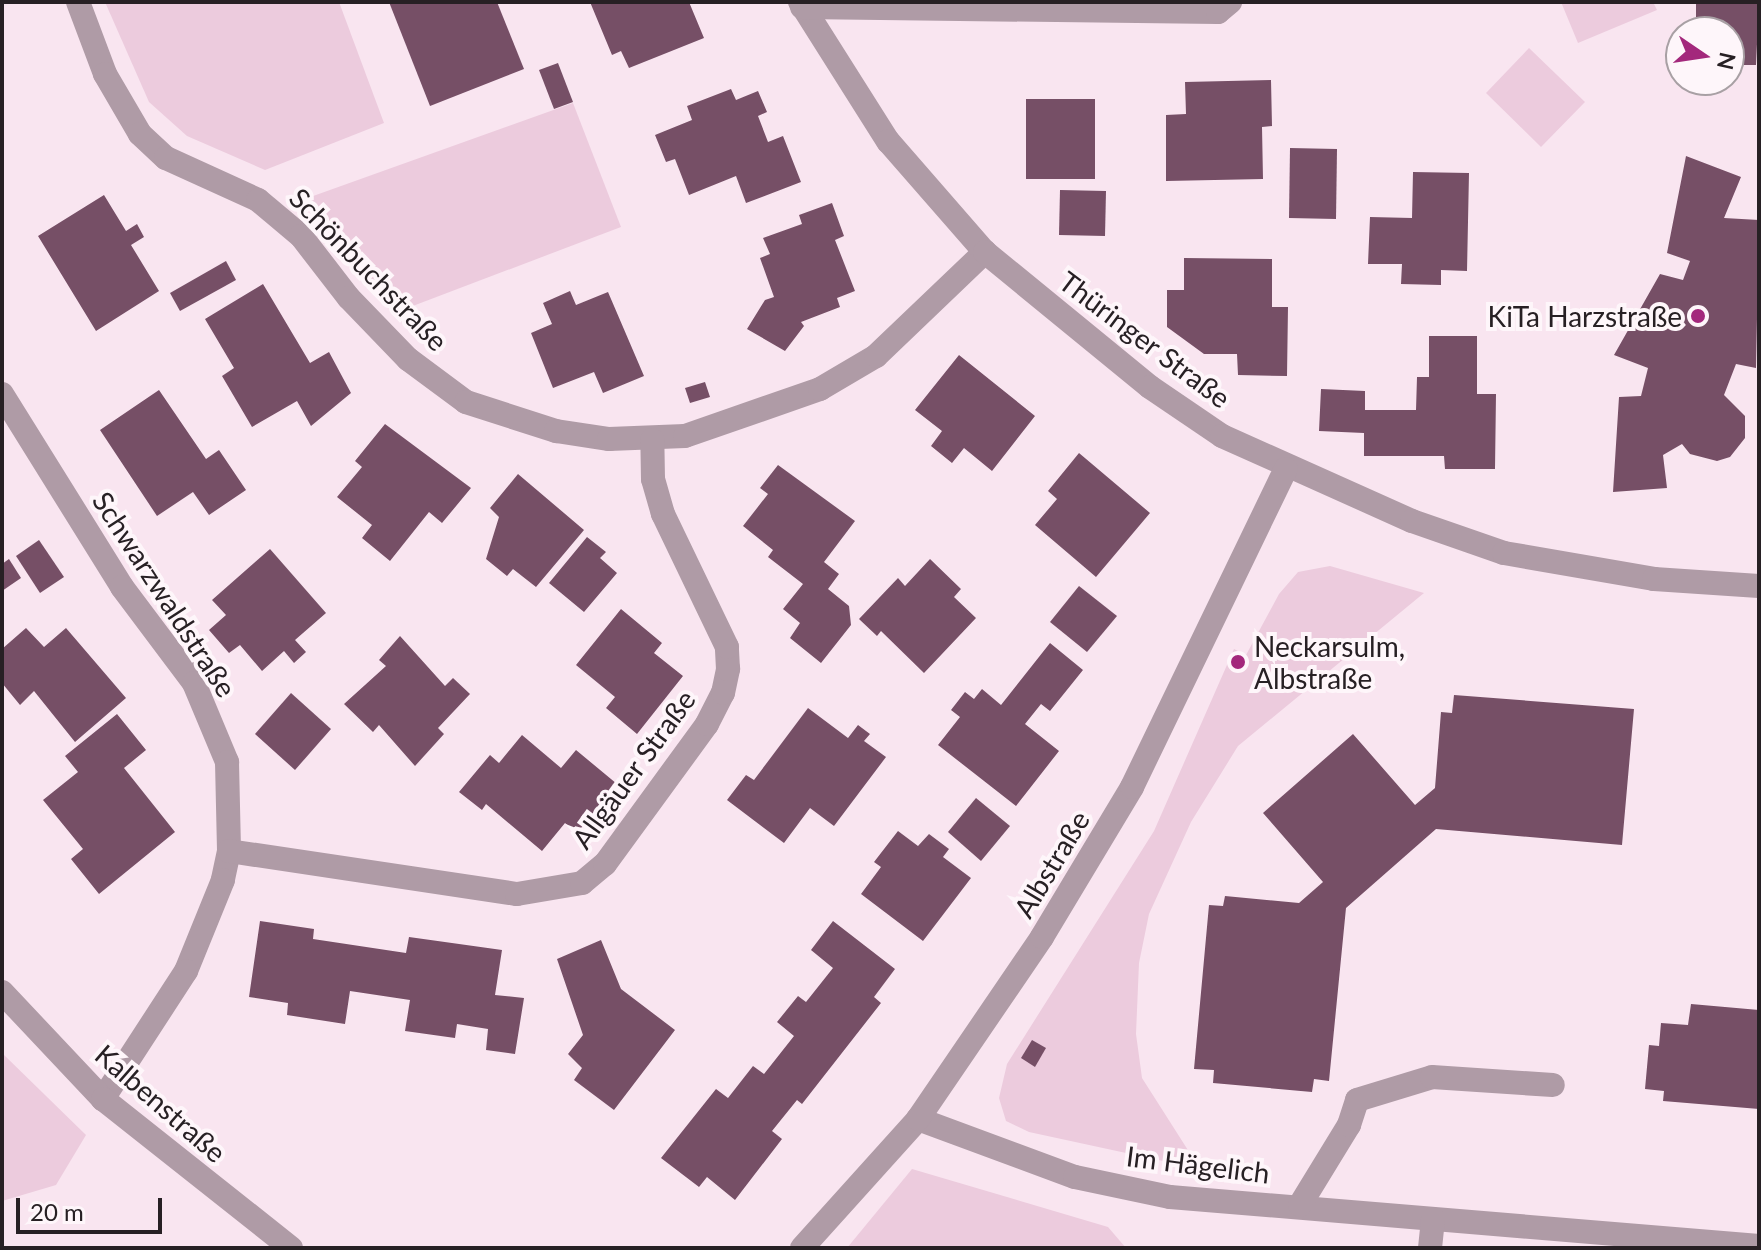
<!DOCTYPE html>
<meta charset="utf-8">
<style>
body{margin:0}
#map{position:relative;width:1761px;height:1250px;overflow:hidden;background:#f9e5f0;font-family:Lato,sans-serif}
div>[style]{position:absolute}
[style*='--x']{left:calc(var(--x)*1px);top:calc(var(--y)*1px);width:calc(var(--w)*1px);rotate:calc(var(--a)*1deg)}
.green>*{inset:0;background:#eccbdd}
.building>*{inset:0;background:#764f66}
.minor>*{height:24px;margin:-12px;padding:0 12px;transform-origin:12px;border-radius:12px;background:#af9ba6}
.dots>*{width:22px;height:22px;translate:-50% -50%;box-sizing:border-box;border:4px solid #fef6fa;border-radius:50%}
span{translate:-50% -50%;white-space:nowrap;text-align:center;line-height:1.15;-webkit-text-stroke:8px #fef6fa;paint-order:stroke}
.street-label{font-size:28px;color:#272024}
.poi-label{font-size:28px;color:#272024}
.right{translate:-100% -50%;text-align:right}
.left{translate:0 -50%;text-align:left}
.frame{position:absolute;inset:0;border:4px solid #272024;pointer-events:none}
.north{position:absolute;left:1665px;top:16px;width:80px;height:80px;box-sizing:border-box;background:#fef6fa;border:2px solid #a8a0a4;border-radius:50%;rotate:103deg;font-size:22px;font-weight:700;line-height:32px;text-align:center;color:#272024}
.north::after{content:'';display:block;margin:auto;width:28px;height:36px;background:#a3287c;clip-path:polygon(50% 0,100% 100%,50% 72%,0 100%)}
.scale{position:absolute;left:16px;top:1198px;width:146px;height:36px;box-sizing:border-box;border:4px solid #272024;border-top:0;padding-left:10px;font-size:24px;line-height:28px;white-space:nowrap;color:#272024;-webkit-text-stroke:6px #fef6fa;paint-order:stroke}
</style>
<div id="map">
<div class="green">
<div style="clip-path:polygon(105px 2px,339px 2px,384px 123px,265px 170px,187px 136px,149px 102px)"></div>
<div style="clip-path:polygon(1561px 2px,1653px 2px,1657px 10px,1578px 43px)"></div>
<div style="clip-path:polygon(1529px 48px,1585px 102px,1541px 147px,1486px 93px)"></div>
<div style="clip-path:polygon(573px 103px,621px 227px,397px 312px,302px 200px)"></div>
<div style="clip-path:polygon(1330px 566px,1424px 593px,1238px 746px,1191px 822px,1149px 914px,1139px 963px,1136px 1034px,1142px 1078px,1200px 1169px,1029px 1132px,1006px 1121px,999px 1098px,1007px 1064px,1154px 831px,1234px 649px,1246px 655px,1279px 594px,1298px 572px)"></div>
<div style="clip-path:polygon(2px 1053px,86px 1135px,56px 1185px,2px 1201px)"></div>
<div style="clip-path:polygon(912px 1169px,1108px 1227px,1126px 1248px,847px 1248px)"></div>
</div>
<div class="building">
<div style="clip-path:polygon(389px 2px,497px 2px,524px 69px,430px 106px)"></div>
<div style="clip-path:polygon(590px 2px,689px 2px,704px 38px,629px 68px,621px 51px,612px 55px)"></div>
<div style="clip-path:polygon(1696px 2px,1759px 2px,1756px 65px,1729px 65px,1729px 32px,1696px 32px)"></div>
<div style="clip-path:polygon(558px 63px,573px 102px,554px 109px,539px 70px)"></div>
<div style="clip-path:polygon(1271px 80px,1272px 126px,1262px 127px,1263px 179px,1166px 181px,1166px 115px,1186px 114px,1185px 82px)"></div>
<div style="clip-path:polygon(731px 89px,736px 100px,758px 91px,767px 112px,758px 116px,768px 142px,783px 136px,801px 182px,746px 203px,736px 176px,689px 195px,675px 159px,666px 162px,655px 135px,692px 120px,687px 106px)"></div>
<div style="clip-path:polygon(1026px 99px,1095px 99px,1095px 179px,1026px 179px)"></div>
<div style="clip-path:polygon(1290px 148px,1337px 149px,1336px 219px,1289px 218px)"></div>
<div style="clip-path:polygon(1686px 156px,1741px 177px,1724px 218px,1759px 220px,1756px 368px,1736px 364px,1724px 395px,1745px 416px,1745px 438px,1730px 457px,1717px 461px,1690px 454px,1682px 444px,1663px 455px,1667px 488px,1613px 492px,1619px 397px,1641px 396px,1648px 368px,1614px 355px,1660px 274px,1683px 280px,1690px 261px,1667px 253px)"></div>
<div style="clip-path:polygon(1413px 172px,1469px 173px,1467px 271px,1441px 270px,1441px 285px,1401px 284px,1402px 264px,1368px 264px,1370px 217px,1412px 218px)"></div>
<div style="clip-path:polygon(1060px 190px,1106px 191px,1105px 236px,1059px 235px)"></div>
<div style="clip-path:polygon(104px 195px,126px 231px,137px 224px,144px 237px,131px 245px,159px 291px,96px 331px,38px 236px)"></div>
<div style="clip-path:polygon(832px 203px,844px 236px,835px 240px,855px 291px,837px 298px,840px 307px,801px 322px,804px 326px,785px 351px,747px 329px,765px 300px,774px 297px,760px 258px,770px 254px,763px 238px,802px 224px,799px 215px)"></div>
<div style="clip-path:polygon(1184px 258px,1272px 259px,1272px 307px,1288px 307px,1287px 376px,1238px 375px,1237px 354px,1204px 354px,1167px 327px,1167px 290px,1184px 290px)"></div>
<div style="clip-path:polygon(226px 261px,236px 280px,180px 311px,170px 293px)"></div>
<div style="clip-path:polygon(263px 284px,310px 363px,329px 352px,351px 393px,311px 426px,297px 401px,252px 427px,222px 376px,234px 368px,205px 319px)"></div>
<div style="clip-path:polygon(570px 291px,576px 305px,608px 292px,644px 376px,603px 393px,594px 372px,553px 388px,531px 333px,552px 324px,543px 303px)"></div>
<div style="clip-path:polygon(1429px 336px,1477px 336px,1477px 394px,1496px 394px,1495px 469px,1445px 469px,1444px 456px,1364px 456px,1364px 433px,1319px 431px,1321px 389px,1365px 391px,1365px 410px,1416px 410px,1417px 377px,1429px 377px)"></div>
<div style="clip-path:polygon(959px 355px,1035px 416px,992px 471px,964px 448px,952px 463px,931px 446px,942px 431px,915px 410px)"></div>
<div style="clip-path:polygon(705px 382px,710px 397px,690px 403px,685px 388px)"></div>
<div style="clip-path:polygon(159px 390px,206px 459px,219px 450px,246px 490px,209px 515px,193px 492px,157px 516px,100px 430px)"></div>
<div style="clip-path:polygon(385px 424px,471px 488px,442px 523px,429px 512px,390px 561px,362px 538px,372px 525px,337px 497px,362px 467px,355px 461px)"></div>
<div style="clip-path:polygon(1079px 453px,1150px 513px,1096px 577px,1035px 525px,1057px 499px,1048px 491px)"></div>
<div style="clip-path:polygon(778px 465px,855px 521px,824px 562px,839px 574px,828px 589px,849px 606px,851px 625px,821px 663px,790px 638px,800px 623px,783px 609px,803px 584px,768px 557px,773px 550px,743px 526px,768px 494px,760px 488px)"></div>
<div style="clip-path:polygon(518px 474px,584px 530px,536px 587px,513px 569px,507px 576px,486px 559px,499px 517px,490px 508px)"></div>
<div style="clip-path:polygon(587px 537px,606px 552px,600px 558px,617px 573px,584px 612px,549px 583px)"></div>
<div style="clip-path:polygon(39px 540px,64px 577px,40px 593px,16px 556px)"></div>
<div style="clip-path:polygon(270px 549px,326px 613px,295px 640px,306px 652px,294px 663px,284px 651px,262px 671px,240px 645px,229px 653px,209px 630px,226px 615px,212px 600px)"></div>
<div style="clip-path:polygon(9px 559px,21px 578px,2px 591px,2px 564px)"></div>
<div style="clip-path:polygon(930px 559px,961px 589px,954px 597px,976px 618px,924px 673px,881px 631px,877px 636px,859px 619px,898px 578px,905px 586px)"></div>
<div style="clip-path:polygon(1079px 586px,1117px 616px,1087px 652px,1050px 622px)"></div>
<div style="clip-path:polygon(621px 609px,662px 643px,654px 653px,683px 676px,637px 734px,606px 708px,615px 697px,576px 665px)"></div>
<div style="clip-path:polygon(26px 628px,44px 647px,66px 628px,126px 698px,75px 742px,34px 691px,20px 705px,2px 683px,2px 649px)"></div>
<div style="clip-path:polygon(400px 636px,445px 686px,453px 678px,470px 694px,438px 728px,444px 734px,415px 766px,379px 725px,373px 732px,344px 704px,386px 666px,379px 660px)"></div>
<div style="clip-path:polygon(1050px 643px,1083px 670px,1050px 711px,1041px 704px,1025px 724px,1059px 751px,1016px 806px,938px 745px,960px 717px,951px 710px,965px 692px,974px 699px,982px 689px,1001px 705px)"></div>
<div style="clip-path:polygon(291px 693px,331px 729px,295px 770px,255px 734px)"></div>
<div style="clip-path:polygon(1454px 695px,1634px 709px,1622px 845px,1436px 829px,1346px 908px,1329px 1081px,1314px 1079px,1312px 1092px,1213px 1083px,1214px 1070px,1194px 1069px,1209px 905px,1223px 906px,1225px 896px,1299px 903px,1323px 882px,1263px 813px,1353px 734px,1415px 805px,1435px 788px,1441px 712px,1452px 713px)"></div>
<div style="clip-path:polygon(808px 708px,848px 738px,858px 725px,870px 734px,864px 741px,886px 757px,834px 826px,810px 808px,784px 843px,727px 800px,746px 775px,754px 780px)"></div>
<div style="clip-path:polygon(117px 714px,146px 750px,124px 768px,175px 832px,99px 894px,71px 859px,83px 849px,43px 800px,78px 772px,65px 756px)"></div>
<div style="clip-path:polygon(522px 735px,561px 768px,576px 750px,617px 784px,577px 833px,565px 823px,542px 851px,486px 804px,482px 810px,459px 792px,490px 755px,499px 763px)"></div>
<div style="clip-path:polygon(976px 798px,1010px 826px,981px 861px,948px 832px)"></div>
<div style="clip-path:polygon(898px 831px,918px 846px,929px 834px,949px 849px,943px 857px,971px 878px,923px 941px,861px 894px,881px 867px,874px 862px)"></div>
<div style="clip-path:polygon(260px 921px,314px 929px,313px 939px,406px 953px,409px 937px,502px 950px,495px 995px,524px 998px,515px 1054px,486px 1050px,488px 1029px,457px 1024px,455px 1038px,405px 1031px,410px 1000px,350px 991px,345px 1024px,287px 1015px,288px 1003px,249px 997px)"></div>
<div style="clip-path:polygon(833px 921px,895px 969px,874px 997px,881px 1003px,802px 1104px,797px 1100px,772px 1131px,782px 1139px,735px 1200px,707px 1177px,699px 1187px,661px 1158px,716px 1089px,728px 1098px,753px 1066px,764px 1074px,794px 1036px,777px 1022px,798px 996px,806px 1002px,833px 968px,811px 950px)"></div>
<div style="clip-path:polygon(601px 940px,621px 989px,675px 1030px,614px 1110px,574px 1080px,582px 1068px,568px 1054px,583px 1035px,557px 959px)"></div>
<div style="clip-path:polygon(1691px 1004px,1759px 1010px,1759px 1109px,1663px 1101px,1664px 1091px,1645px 1089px,1649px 1045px,1659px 1046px,1661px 1023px,1688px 1025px)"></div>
<div style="clip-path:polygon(1032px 1040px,1046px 1048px,1035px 1067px,1021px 1058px)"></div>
</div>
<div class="minor">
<div style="--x:78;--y:2;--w:77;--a:69.4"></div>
<div style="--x:105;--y:74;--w:69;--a:59.7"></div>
<div style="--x:140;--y:134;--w:35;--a:43"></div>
<div style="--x:166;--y:158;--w:101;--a:24.5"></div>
<div style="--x:258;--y:200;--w:56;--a:39.9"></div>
<div style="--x:301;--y:236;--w:78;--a:52.3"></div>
<div style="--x:349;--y:298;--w:85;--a:46"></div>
<div style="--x:408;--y:359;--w:72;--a:36.6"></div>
<div style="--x:466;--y:402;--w:95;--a:17.9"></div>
<div style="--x:556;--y:431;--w:54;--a:8.6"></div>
<div style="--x:609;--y:439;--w:76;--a:-2.3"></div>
<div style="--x:685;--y:436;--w:143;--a:-19.2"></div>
<div style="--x:820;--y:389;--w:65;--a:-30.5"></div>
<div style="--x:876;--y:356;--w:151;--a:-43.7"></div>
<div style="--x:800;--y:2;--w:165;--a:57.7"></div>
<div style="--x:888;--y:141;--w:147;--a:48.9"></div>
<div style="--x:985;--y:252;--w:213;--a:39.3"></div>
<div style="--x:1150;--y:387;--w:87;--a:34.2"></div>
<div style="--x:1222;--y:436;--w:208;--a:24.1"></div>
<div style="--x:1412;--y:521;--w:97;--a:19.2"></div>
<div style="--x:1504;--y:553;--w:152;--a:9.8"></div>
<div style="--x:1654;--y:579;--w:105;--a:3.8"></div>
<div style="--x:802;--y:7;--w:416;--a:0.7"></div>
<div style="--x:1218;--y:12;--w:16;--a:-40"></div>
<div style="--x:2;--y:394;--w:227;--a:58.1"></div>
<div style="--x:122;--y:587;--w:120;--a:53.1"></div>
<div style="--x:194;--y:683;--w:86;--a:67.3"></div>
<div style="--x:227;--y:762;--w:89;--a:88.7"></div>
<div style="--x:229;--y:851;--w:30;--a:102"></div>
<div style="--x:223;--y:880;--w:98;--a:112.1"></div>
<div style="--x:186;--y:971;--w:153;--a:123"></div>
<div style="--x:229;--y:851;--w:291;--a:8.5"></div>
<div style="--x:517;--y:894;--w:66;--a:-9.6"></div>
<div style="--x:582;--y:883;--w:30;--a:-40"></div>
<div style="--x:605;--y:864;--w:173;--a:-53.9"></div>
<div style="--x:707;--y:724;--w:35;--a:-63"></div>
<div style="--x:723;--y:693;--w:25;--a:-78"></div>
<div style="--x:728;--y:669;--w:22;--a:-93"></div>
<div style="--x:727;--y:647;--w:148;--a:-115.7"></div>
<div style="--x:663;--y:514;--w:36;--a:-106"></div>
<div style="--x:653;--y:479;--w:39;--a:-91"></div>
<div style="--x:2;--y:992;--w:147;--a:46.7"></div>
<div style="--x:103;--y:1099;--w:240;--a:38.4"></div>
<div style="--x:918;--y:1119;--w:167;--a:20.3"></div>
<div style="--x:1075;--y:1177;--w:97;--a:11.9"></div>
<div style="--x:1170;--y:1197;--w:591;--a:4.76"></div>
<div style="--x:1300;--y:1205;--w:94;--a:-58.5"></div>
<div style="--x:1349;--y:1125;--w:26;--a:-72"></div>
<div style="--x:1357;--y:1100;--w:78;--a:-17"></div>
<div style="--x:1432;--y:1077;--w:121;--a:3.8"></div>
<div style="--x:802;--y:1248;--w:173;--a:-48"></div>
<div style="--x:918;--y:1119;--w:220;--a:-55.7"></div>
<div style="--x:1042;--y:937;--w:175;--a:-59"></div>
<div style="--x:1132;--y:787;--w:353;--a:-64.2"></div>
<div style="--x:1430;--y:1248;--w:29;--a:-84"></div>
</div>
<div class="dots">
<div style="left:1698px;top:316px;background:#a3287c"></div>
<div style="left:1238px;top:662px;background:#a3287c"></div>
</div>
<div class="street-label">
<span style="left:369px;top:269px;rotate:46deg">Schönbuchstraße</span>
<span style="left:1145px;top:339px;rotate:37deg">Thüringer Straße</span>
<span style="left:165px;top:594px;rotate:57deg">Schwarzwaldstraße</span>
<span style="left:633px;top:769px;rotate:-54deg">Allgäuer Straße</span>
<span style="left:1051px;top:864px;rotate:-59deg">Albstraße</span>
<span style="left:161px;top:1103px;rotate:41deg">Kalbenstraße</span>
<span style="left:1198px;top:1164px;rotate:7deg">Im Hägelich</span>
</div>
<div class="poi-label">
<span class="right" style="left:1682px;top:316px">KiTa Harzstraße</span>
<span class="left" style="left:1254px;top:662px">Neckarsulm,<br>Albstraße</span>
</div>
<div class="frame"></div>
<div class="north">N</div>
<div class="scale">20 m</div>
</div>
